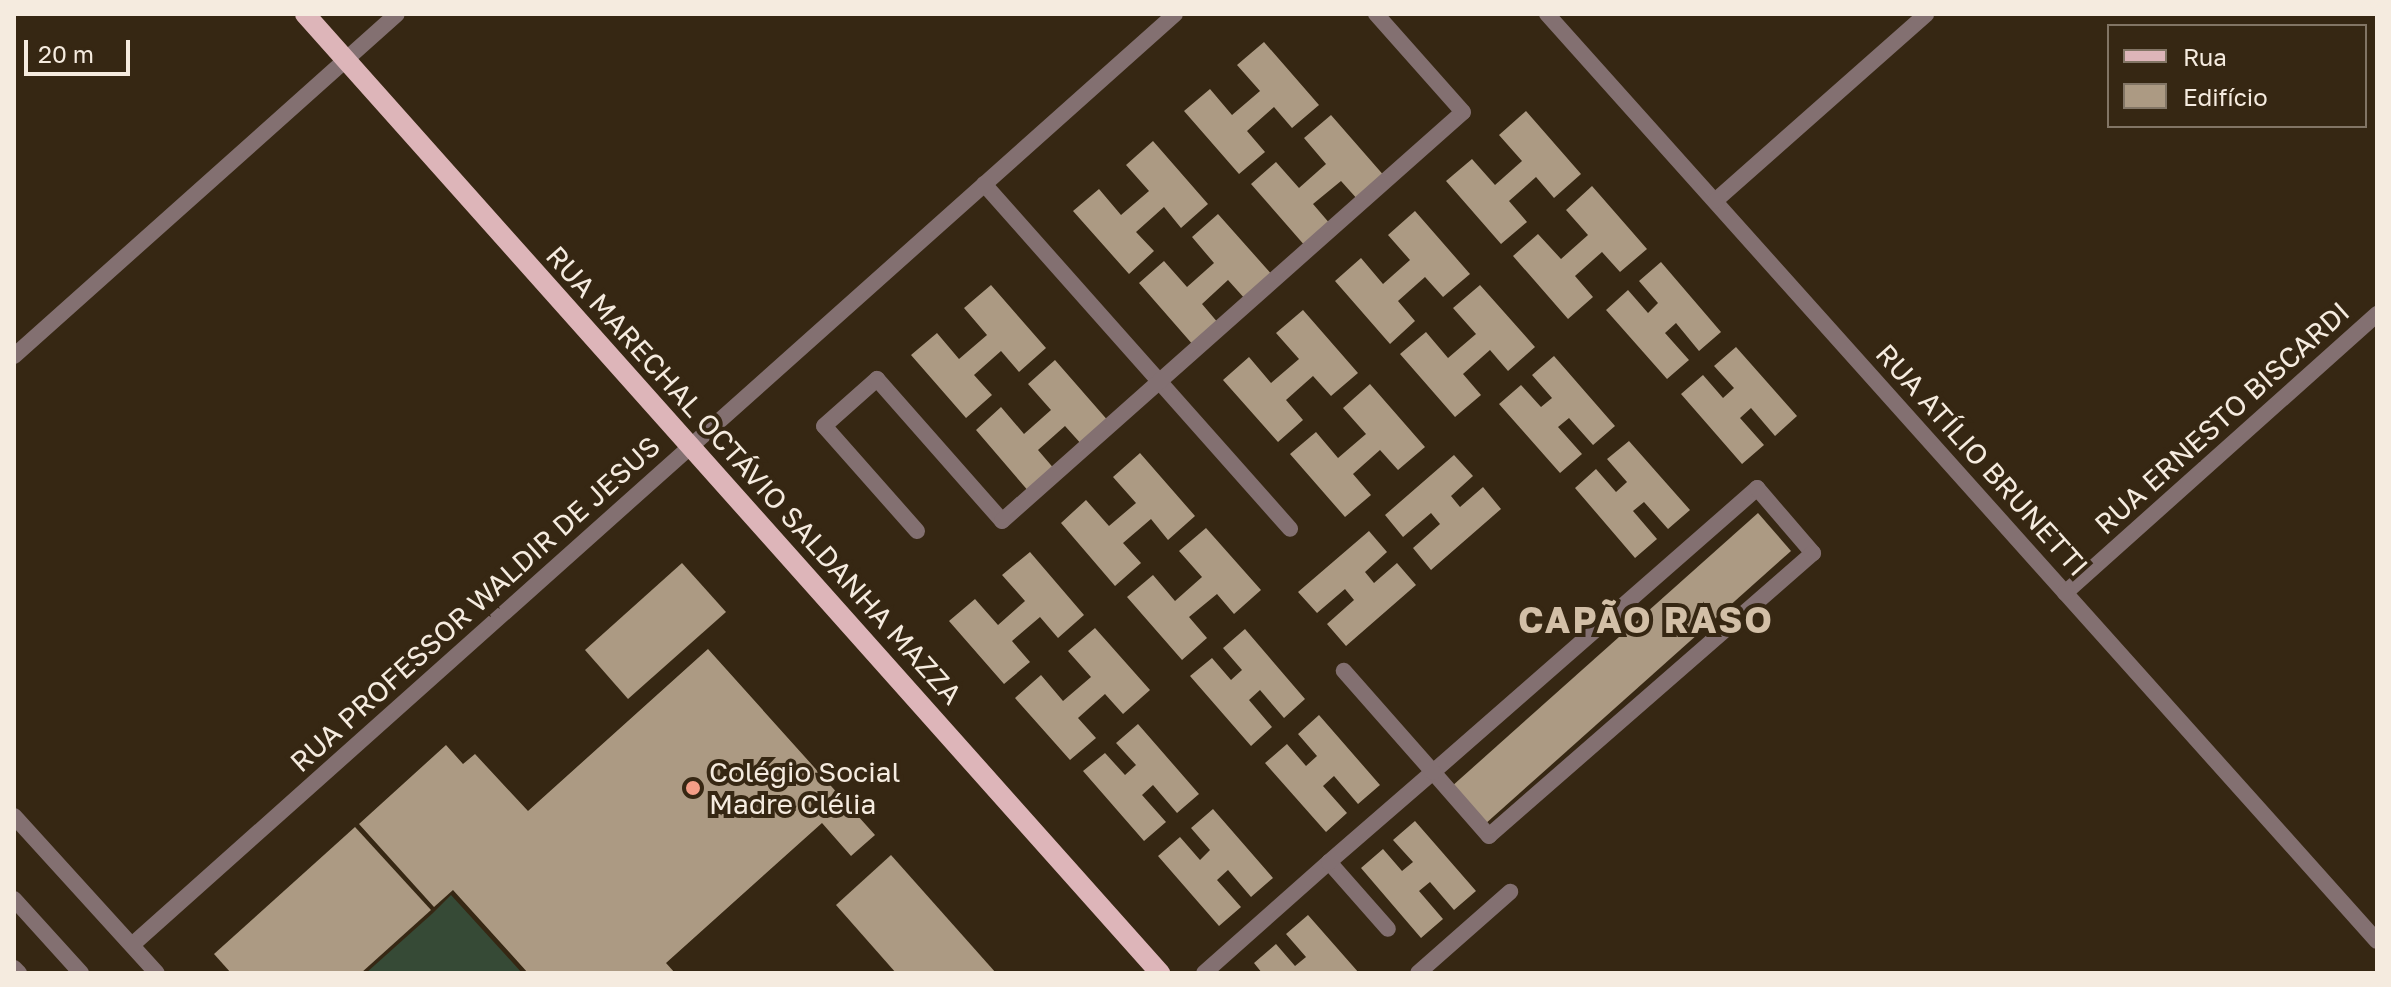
<!DOCTYPE html>
<meta charset="utf-8">
<style>
body{margin:0}
#map{position:relative;width:2391px;height:987px;overflow:hidden;background:#362713;font-family:"Golos Text",sans-serif}
div>[style]{position:absolute}
[style*='--x']{left:calc(var(--x)*1px);top:calc(var(--y)*1px);width:calc(var(--w)*1px);rotate:calc(var(--a)*1deg)}
.green>*{inset:0;background:#364a36}
.building>*{inset:0;background:#ac9a83}
.service>*{height:16px;margin:-8px;padding:0 8px;transform-origin:8px;border-radius:8px;background:#837071}
.minor>*{height:16px;margin:-8px;padding:0 8px;transform-origin:8px;border-radius:8px;background:#837071}
.tertiary>*{height:16px;margin:-8px;padding:0 8px;transform-origin:8px;border-radius:8px;background:#837071}
.primary>*{height:20px;margin:-10px;padding:0 10px;transform-origin:10px;border-radius:10px;background:#ddb5b9}
.dots>*{width:22px;height:22px;translate:-50% -50%;box-sizing:border-box;border:4px solid #362713;border-radius:50%}
span{translate:-50% -50%;white-space:nowrap;text-align:center;line-height:1.15;-webkit-text-stroke:8px #362713;paint-order:stroke}
.street-label{font-size:28px;color:#f5ebdf}
.poi-label{font-size:28px;color:#f5ebdf}
.left{translate:0 -50%;text-align:left}
.district-label{font-size:36px;color:#d2bfa7;font-weight:700;letter-spacing:2px}
.frame{position:absolute;inset:0;border:16px solid #f5ebdf;pointer-events:none}
.legend{position:absolute;left:2107px;top:24px;width:260px;height:104px;box-sizing:border-box;background:#362713;border:2px solid #827565;margin:0;padding:10px 14px;list-style:none;font-size:24px;color:#f5ebdf}
.legend li{display:flex;align-items:center;gap:16px;height:40px}
.legend b{width:40px;border:2px solid #827565}
.scale{position:absolute;left:24px;top:40px;width:106px;height:36px;box-sizing:border-box;border:4px solid #f5ebdf;border-top:0;padding-left:10px;font-size:24px;line-height:28px;white-space:nowrap;color:#f5ebdf;-webkit-text-stroke:6px #362713;paint-order:stroke}
</style>
<div id="map">
<div class="green">
<div style="clip-path:polygon(451px 895px,522px 973px,366px 973px,433px 913px)"></div>
</div>
<div class="building">
<div style="clip-path:polygon(1264px 42px,1319px 105px,1292px 128px,1274px 107px,1247px 131px,1265px 152px,1239px 174px,1184px 111px,1210px 89px,1232px 115px,1260px 91px,1237px 65px)"></div>
<div style="clip-path:polygon(1526px 111px,1581px 174px,1554px 198px,1536px 177px,1509px 201px,1527px 222px,1501px 244px,1446px 181px,1472px 159px,1495px 185px,1522px 161px,1499px 135px)"></div>
<div style="clip-path:polygon(1331px 115px,1386px 178px,1359px 201px,1341px 181px,1313px 204px,1331px 225px,1306px 247px,1251px 184px,1276px 162px,1299px 188px,1326px 164px,1304px 138px)"></div>
<div style="clip-path:polygon(1153px 141px,1208px 204px,1181px 228px,1164px 207px,1136px 232px,1154px 251px,1129px 274px,1073px 211px,1099px 189px,1121px 215px,1149px 191px,1126px 165px)"></div>
<div style="clip-path:polygon(1592px 186px,1647px 249px,1620px 272px,1602px 252px,1575px 276px,1593px 297px,1568px 319px,1513px 256px,1538px 234px,1561px 259px,1588px 235px,1566px 210px)"></div>
<div style="clip-path:polygon(1415px 211px,1470px 274px,1443px 297px,1425px 277px,1398px 301px,1415px 321px,1390px 344px,1335px 281px,1361px 258px,1383px 284px,1410px 260px,1388px 235px)"></div>
<div style="clip-path:polygon(1218px 214px,1274px 277px,1246px 300px,1228px 280px,1202px 304px,1219px 324px,1194px 346px,1139px 283px,1164px 261px,1187px 287px,1214px 263px,1192px 237px)"></div>
<div style="clip-path:polygon(1661px 262px,1721px 332px,1699px 351px,1676px 323px,1665px 333px,1689px 360px,1667px 379px,1606px 310px,1628px 290px,1648px 313px,1658px 303px,1639px 281px)"></div>
<div style="clip-path:polygon(991px 285px,1046px 348px,1019px 372px,1001px 351px,974px 375px,992px 395px,966px 418px,911px 355px,937px 333px,959px 359px,987px 335px,964px 308px)"></div>
<div style="clip-path:polygon(1480px 285px,1535px 347px,1508px 371px,1490px 350px,1463px 374px,1481px 395px,1455px 417px,1400px 354px,1426px 332px,1448px 358px,1476px 334px,1453px 308px)"></div>
<div style="clip-path:polygon(1303px 310px,1358px 373px,1331px 396px,1313px 376px,1286px 400px,1303px 420px,1278px 442px,1223px 380px,1249px 357px,1271px 383px,1299px 359px,1276px 333px)"></div>
<div style="clip-path:polygon(1736px 347px,1797px 416px,1775px 436px,1751px 408px,1740px 418px,1764px 445px,1742px 464px,1681px 394px,1703px 375px,1723px 398px,1734px 388px,1714px 366px)"></div>
<div style="clip-path:polygon(1554px 356px,1615px 426px,1593px 445px,1569px 418px,1558px 427px,1582px 454px,1560px 473px,1499px 404px,1521px 385px,1541px 407px,1552px 398px,1532px 375px)"></div>
<div style="clip-path:polygon(1055px 360px,1110px 423px,1083px 446px,1065px 426px,1038px 450px,1056px 471px,1030px 493px,976px 430px,1001px 407px,1024px 434px,1051px 410px,1028px 384px)"></div>
<div style="clip-path:polygon(1370px 384px,1425px 447px,1398px 470px,1380px 450px,1353px 474px,1371px 495px,1345px 517px,1290px 454px,1316px 432px,1338px 458px,1366px 434px,1343px 408px)"></div>
<div style="clip-path:polygon(1629px 441px,1690px 510px,1668px 529px,1644px 502px,1633px 511px,1657px 539px,1635px 558px,1575px 488px,1596px 469px,1616px 492px,1627px 482px,1607px 459px)"></div>
<div style="clip-path:polygon(1140px 453px,1195px 516px,1168px 540px,1151px 519px,1123px 543px,1141px 563px,1115px 586px,1061px 523px,1086px 500px,1109px 526px,1136px 503px,1113px 477px)"></div>
<div style="clip-path:polygon(1454px 455px,1473px 476px,1451px 496px,1460px 507px,1483px 487px,1501px 509px,1431px 570px,1413px 548px,1440px 524px,1431px 513px,1403px 537px,1385px 515px)"></div>
<div style="clip-path:polygon(1758px 513px,1791px 551px,1484px 825px,1451px 787px)"></div>
<div style="clip-path:polygon(1206px 528px,1261px 590px,1234px 614px,1217px 594px,1189px 617px,1207px 638px,1182px 660px,1127px 597px,1153px 575px,1175px 601px,1202px 577px,1179px 551px)"></div>
<div style="clip-path:polygon(1369px 531px,1387px 552px,1365px 572px,1374px 583px,1397px 563px,1416px 585px,1346px 646px,1327px 624px,1354px 600px,1345px 589px,1317px 613px,1298px 592px)"></div>
<div style="clip-path:polygon(1030px 552px,1084px 615px,1058px 638px,1040px 617px,1012px 641px,1030px 662px,1004px 684px,949px 621px,975px 599px,998px 625px,1025px 601px,1002px 575px)"></div>
<div style="clip-path:polygon(682px 563px,726px 612px,628px 699px,585px 650px)"></div>
<div style="clip-path:polygon(1095px 628px,1150px 690px,1123px 714px,1105px 694px,1078px 718px,1096px 738px,1070px 760px,1015px 698px,1041px 675px,1063px 701px,1091px 677px,1068px 651px)"></div>
<div style="clip-path:polygon(1245px 629px,1305px 699px,1284px 718px,1260px 690px,1249px 700px,1272px 727px,1251px 746px,1190px 676px,1212px 658px,1231px 680px,1242px 670px,1223px 648px)"></div>
<div style="clip-path:polygon(708px 649px,875px 835px,851px 856px,822px 823px,666px 963px,675px 973px,528px 973px,453px 890px,434px 907px,359px 824px,446px 745px,463px 764px,475px 754px,528px 811px)"></div>
<div style="clip-path:polygon(1319px 715px,1380px 785px,1358px 804px,1334px 776px,1323px 786px,1347px 813px,1326px 832px,1265px 763px,1287px 744px,1306px 766px,1317px 756px,1298px 734px)"></div>
<div style="clip-path:polygon(1138px 724px,1199px 794px,1177px 813px,1153px 785px,1142px 795px,1166px 822px,1144px 841px,1083px 771px,1105px 753px,1125px 775px,1136px 765px,1116px 743px)"></div>
<div style="clip-path:polygon(1213px 809px,1273px 878px,1251px 897px,1228px 870px,1217px 880px,1241px 907px,1219px 926px,1158px 856px,1180px 837px,1200px 860px,1210px 850px,1191px 828px)"></div>
<div style="clip-path:polygon(1415px 821px,1476px 891px,1454px 910px,1430px 882px,1419px 891px,1443px 919px,1421px 938px,1361px 868px,1383px 849px,1402px 871px,1413px 862px,1393px 840px)"></div>
<div style="clip-path:polygon(355px 827px,431px 910px,361px 973px,231px 973px,214px 954px)"></div>
<div style="clip-path:polygon(891px 855px,996px 973px,896px 973px,836px 905px)"></div>
<div style="clip-path:polygon(1308px 915px,1359px 973px,1262px 973px,1254px 963px,1276px 944px,1295px 966px,1306px 957px,1286px 934px)"></div>
</div>
<div class="service">
<div style="--x:984;--y:184;--w:461;--a:48.4"></div>
<div style="--x:917;--y:531;--w:140;--a:-131.5"></div>
<div style="--x:824;--y:426;--w:71;--a:-41.6"></div>
<div style="--x:877;--y:379;--w:189;--a:48.6"></div>
<div style="--x:1002;--y:521;--w:616;--a:-41.58"></div>
<div style="--x:1463;--y:112;--w:131;--a:-131.6"></div>
<div style="--x:1329;--y:862;--w:89;--a:48.6"></div>
<div style="--x:14;--y:899;--w:100;--a:47.8"></div>
<div style="--x:1204;--y:973;--w:167;--a:-41.6"></div>
<div style="--x:1329;--y:862;--w:138;--a:-40.9"></div>
<div style="--x:1433;--y:772;--w:431;--a:-41.2"></div>
<div style="--x:1757;--y:488;--w:86;--a:49.3"></div>
<div style="--x:1813;--y:553;--w:430;--a:138.9"></div>
<div style="--x:1489;--y:836;--w:85;--a:-131.2"></div>
<div style="--x:1433;--y:772;--w:135;--a:-131.4"></div>
<div style="--x:1418;--y:973;--w:123;--a:-41.4"></div>
</div>
<div class="minor">
<div style="--x:1547;--y:14;--w:1244;--a:48.16"></div>
<div style="--x:1715;--y:201;--w:282;--a:-41.5"></div>
<div style="--x:14;--y:356;--w:513;--a:-41.76"></div>
<div style="--x:2065;--y:593;--w:419;--a:-41.8"></div>
<div style="--x:132;--y:945;--w:1398;--a:-41.75"></div>
</div>
<div class="tertiary">
<div style="--x:14;--y:816;--w:212;--a:47.7"></div>
<div style="--x:14;--y:968;--w:7;--a:45"></div>
</div>
<div class="primary">
<div style="--x:305;--y:14;--w:1285;--a:48.28"></div>
</div>
<div class="dots">
<div style="left:693px;top:788px;background:#f49e87"></div>
</div>
<div class="street-label">
<span style="left:2222px;top:418px;rotate:-42deg">RUA ERNESTO BISCARDI</span>
<span style="left:1982px;top:460px;rotate:48deg">RUA ATÍLIO BRUNETTI</span>
<span style="left:754px;top:475px;rotate:48deg">RUA MARECHAL OCTÁVIO SALDANHA MAZZA</span>
<span style="left:475px;top:604px;rotate:-42deg">RUA PROFESSOR WALDIR DE JESUS</span>
</div>
<div class="poi-label">
<span class="left" style="left:709px;top:788px">Colégio Social<br>Madre Clélia</span>
</div>
<div class="district-label">
<span style="left:1646px;top:620px">CAPÃO RASO</span>
</div>
<div class="frame"></div>
<ul class="legend">
<li><b style="height:10px;background:#ddb5b9"></b>Rua</li>
<li><b style="height:22px;background:#ac9a83"></b>Edifício</li>
</ul>
<div class="scale">20 m</div>
</div>
